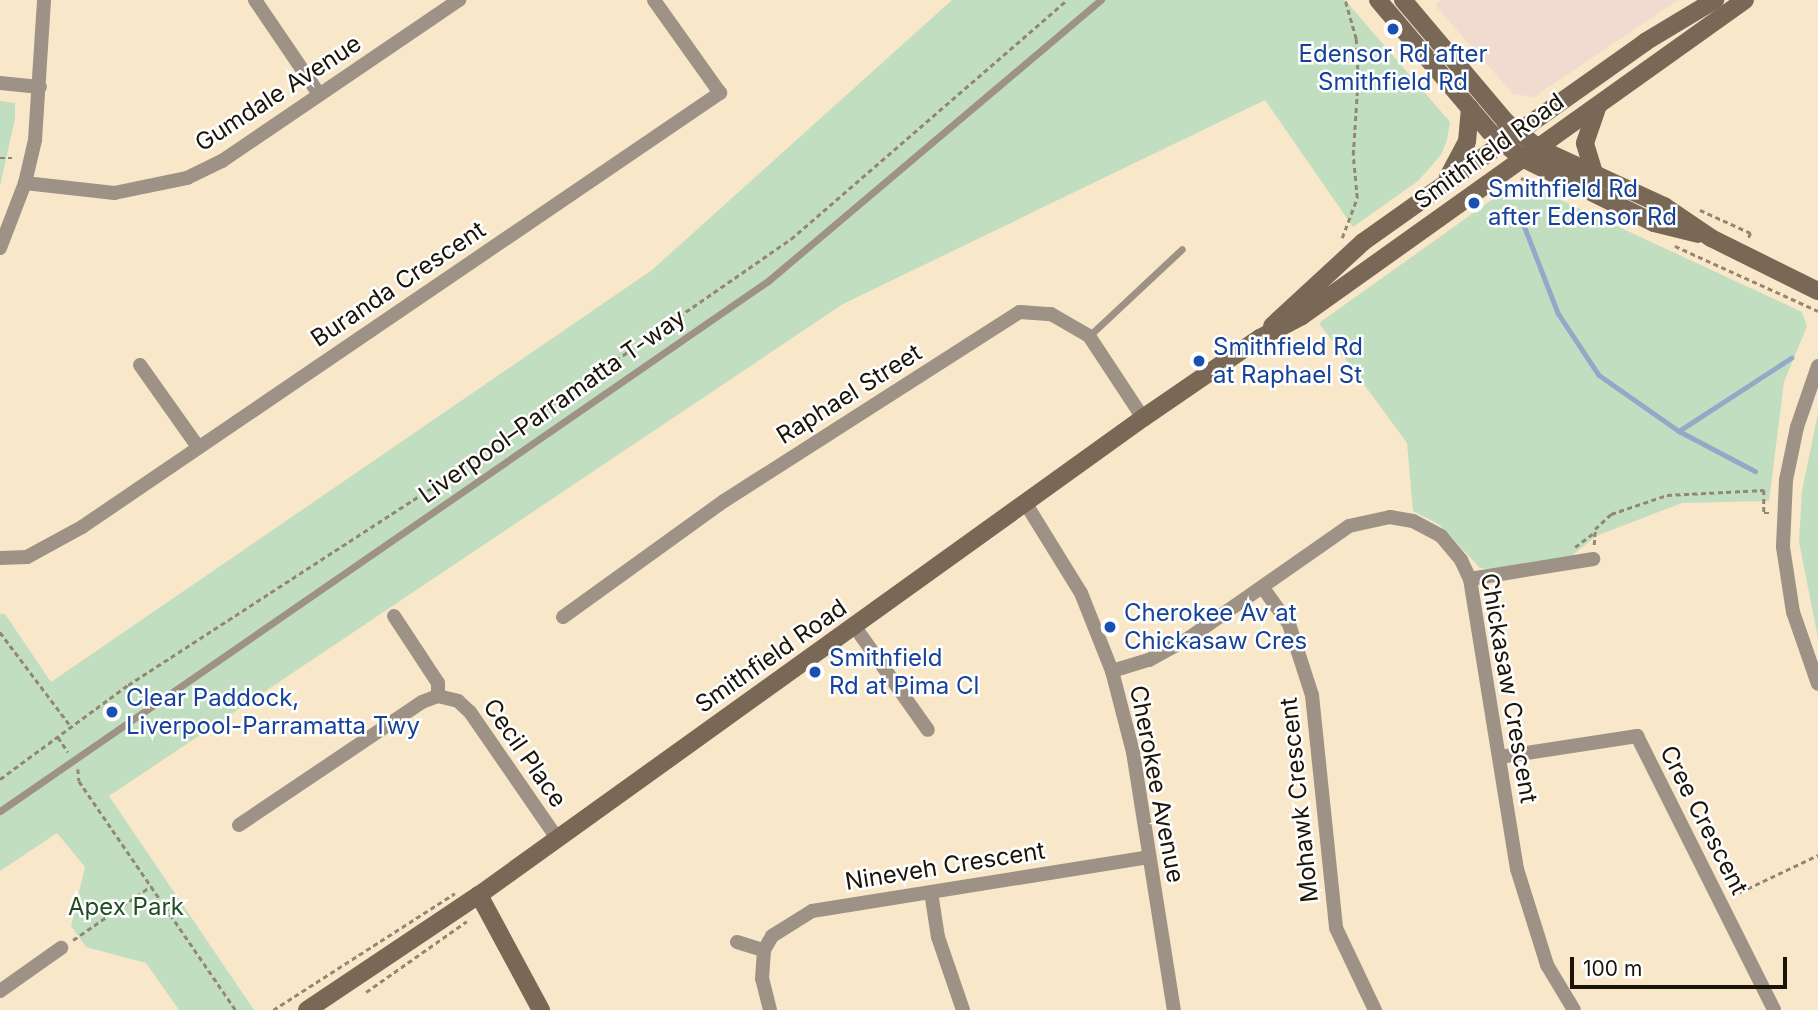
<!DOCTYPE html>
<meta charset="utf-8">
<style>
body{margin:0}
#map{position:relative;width:1818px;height:1010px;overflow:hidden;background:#f9e7c9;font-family:Inter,sans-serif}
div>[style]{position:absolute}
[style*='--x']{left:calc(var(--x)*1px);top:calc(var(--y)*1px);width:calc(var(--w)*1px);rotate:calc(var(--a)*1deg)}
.commercial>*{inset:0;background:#f1dacf}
.green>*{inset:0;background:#c1dec0}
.stream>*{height:4.5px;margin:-2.25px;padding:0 2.25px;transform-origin:2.25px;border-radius:2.25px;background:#92aac8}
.path>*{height:2.5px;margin-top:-1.25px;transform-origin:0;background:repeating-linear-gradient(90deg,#938771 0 5px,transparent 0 8.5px)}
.service>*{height:7px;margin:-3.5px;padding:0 3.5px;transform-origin:3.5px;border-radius:3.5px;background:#9d9285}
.minor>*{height:14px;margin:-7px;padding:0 7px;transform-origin:7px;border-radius:7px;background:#9d9285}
.secondary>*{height:18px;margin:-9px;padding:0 9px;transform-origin:9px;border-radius:9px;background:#786855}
.dots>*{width:19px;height:19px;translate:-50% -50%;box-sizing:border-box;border:4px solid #fff;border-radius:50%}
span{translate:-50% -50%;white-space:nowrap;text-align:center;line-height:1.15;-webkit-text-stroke:5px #fff;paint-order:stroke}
.transit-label{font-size:24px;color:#164399}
.left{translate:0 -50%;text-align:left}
.street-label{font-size:24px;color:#1a1409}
.park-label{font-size:24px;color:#234d24}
.scale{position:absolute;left:1570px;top:957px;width:217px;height:32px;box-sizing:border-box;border:4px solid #1a1409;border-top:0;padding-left:9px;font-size:21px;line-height:24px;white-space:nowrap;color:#1a1409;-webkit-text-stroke:5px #fff;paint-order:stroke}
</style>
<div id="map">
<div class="commercial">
<div style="clip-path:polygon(1440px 0,1678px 0,1534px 97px,1513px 94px,1435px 5px)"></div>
</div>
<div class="green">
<div style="clip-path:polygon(952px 0,1345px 0,1450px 122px,1447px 140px,1441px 155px,1418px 181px,1353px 227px,1265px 100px,843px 304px,109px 796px,254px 1010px,179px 1010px,146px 963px,86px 947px,71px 926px,85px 867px,57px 833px,0 871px,0 614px,5px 614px,51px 682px,652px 270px)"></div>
<div style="clip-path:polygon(0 101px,15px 103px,15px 119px,0 186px)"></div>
<div style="clip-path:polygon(1535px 188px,1802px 312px,1807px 326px,1784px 382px,1769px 501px,1682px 503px,1596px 536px,1569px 558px,1487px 569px,1480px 568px,1440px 525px,1413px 511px,1407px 443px,1319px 323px,1507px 189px)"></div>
<div style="clip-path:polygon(1818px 413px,1818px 638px,1799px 542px,1802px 491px)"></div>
</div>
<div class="stream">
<div style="--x:1520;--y:215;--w:105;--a:68.8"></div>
<div style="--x:1558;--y:313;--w:74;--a:56.5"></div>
<div style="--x:1599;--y:375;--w:98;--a:35"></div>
<div style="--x:1679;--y:431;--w:86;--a:27.8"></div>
<div style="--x:1679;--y:431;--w:134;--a:-33.1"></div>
</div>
<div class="path">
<div style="--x:0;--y:158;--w:12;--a:0"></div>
<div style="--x:1521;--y:178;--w:17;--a:24"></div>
<div style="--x:1700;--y:210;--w:56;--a:24.3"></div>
<div style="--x:1751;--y:233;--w:7;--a:117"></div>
<div style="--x:1342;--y:238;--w:43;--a:-69.4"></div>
<div style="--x:1357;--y:198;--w:43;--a:-95.3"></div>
<div style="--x:1353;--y:155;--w:77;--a:-86.3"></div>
<div style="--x:1358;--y:78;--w:39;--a:-93"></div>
<div style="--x:1356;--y:39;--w:41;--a:-105.8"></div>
<div style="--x:1675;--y:246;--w:157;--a:24.4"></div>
<div style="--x:1594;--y:545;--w:16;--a:-86"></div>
<div style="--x:1595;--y:529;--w:22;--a:-43"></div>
<div style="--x:1611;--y:514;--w:59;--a:-18.7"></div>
<div style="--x:1667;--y:495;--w:97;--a:-3"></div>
<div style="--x:1764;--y:490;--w:23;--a:90"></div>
<div style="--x:1764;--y:513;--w:7;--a:0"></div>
<div style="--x:1575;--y:547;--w:25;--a:-37"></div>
<div style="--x:0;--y:632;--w:115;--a:53.1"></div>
<div style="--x:58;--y:737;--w:18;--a:56"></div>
<div style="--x:78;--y:769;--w:12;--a:85"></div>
<div style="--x:79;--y:781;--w:278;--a:55.6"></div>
<div style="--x:0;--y:779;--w:159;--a:-36.3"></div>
<div style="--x:128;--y:685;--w:365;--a:-33"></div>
<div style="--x:434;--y:486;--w:434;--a:-34.7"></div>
<div style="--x:791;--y:239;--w:365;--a:-40.9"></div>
<div style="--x:1732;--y:896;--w:95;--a:-25.5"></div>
<div style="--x:73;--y:940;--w:95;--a:-34.7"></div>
<div style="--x:366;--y:992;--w:123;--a:-35.1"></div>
<div style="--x:273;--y:1010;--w:216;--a:-32.7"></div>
</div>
<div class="service">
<div style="--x:1089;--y:336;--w:127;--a:-43.1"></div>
<div style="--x:0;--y:811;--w:933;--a:-34.61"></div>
<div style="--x:768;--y:281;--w:436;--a:-40.2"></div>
</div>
<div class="minor">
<div style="--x:255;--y:0;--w:114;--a:55.8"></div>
<div style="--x:0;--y:83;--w:40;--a:5.7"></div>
<div style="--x:25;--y:183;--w:90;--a:6.4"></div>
<div style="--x:114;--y:193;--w:75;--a:-11.6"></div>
<div style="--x:187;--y:178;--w:39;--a:-26"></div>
<div style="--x:222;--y:161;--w:287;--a:-34.2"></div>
<div style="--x:0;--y:248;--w:70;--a:-69"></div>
<div style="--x:25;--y:183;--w:44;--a:-76.9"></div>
<div style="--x:35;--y:140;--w:140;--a:-86.3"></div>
<div style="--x:140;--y:365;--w:100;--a:54.7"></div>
<div style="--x:1818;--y:366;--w:65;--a:109"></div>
<div style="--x:1797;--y:427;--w:54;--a:101.7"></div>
<div style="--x:1786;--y:480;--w:67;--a:92.6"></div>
<div style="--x:1783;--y:547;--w:66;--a:81.3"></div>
<div style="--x:1793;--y:612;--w:76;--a:70.9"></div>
<div style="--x:1026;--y:504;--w:105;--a:58.3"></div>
<div style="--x:1081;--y:593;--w:84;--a:68.3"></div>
<div style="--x:1112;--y:671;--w:84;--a:75.5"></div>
<div style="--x:1133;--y:752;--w:261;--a:81"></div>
<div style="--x:0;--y:558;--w:27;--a:-2"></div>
<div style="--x:27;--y:557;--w:63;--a:-28.6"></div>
<div style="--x:82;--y:527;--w:772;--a:-34.23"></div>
<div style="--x:720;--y:93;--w:114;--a:-125.4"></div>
<div style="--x:1470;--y:579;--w:125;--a:-9.2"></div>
<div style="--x:1263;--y:588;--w:44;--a:54.2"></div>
<div style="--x:1289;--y:624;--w:75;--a:72.1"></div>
<div style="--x:1312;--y:695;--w:234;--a:84.1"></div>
<div style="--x:1336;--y:928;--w:91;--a:64.6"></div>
<div style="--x:394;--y:616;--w:80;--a:56.7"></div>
<div style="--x:438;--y:683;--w:13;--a:90"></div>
<div style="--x:563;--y:617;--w:198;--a:-35.8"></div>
<div style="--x:724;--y:501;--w:351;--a:-32.6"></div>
<div style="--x:1020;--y:312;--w:31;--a:4"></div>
<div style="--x:1051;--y:314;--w:44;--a:30.1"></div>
<div style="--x:1089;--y:336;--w:98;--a:56.6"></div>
<div style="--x:855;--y:627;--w:126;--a:54.7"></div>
<div style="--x:1112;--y:671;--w:39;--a:-17"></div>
<div style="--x:1149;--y:660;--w:46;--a:-28.8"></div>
<div style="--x:1189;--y:638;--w:195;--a:-35"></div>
<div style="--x:1349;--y:526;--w:42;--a:-12.4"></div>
<div style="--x:1390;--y:517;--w:23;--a:10"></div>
<div style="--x:1413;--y:521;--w:32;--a:28"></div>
<div style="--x:1441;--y:536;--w:31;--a:50"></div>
<div style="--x:1461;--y:560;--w:21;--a:65"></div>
<div style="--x:1470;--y:579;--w:294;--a:80.8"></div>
<div style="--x:1517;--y:869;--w:101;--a:72.6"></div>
<div style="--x:1547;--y:965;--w:52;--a:59"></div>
<div style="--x:1500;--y:757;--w:139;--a:-8.7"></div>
<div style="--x:1637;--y:736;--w:306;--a:63.4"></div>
<div style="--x:239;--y:825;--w:220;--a:-33.9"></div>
<div style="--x:422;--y:702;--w:17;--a:-21"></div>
<div style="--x:438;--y:696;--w:21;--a:14"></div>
<div style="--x:458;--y:701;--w:16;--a:43"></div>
<div style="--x:470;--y:712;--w:153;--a:55.4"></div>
<div style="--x:931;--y:892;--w:46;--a:81.2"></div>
<div style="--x:938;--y:937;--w:77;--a:71.1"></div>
<div style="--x:737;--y:942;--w:28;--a:17"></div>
<div style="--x:0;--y:991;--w:75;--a:-35.2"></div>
<div style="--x:770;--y:1010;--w:32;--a:-104"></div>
<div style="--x:762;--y:979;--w:29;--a:-86"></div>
<div style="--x:764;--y:950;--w:16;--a:-60"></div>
<div style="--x:772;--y:936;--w:47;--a:-32"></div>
<div style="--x:812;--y:911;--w:341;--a:-9.1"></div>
</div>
<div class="secondary">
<div style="--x:1378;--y:0;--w:173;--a:49.7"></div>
<div style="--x:1490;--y:132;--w:41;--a:39.1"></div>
<div style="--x:1522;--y:158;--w:147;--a:26.2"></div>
<div style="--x:1654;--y:223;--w:45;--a:14"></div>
<div style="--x:1403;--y:0;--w:160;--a:49.8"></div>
<div style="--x:1506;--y:122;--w:41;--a:39.1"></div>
<div style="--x:1538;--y:148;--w:139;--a:24.7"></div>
<div style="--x:1664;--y:206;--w:57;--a:34.2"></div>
<div style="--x:1711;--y:238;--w:119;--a:26.4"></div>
<div style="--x:1594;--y:173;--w:31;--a:-107"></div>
<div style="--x:1585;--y:143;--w:39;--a:-71"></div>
<div style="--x:1448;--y:177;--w:40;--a:-62"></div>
<div style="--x:1467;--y:142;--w:34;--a:-85"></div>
<div style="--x:1272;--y:326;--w:124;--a:-42.7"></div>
<div style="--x:1363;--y:242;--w:346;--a:-35.3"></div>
<div style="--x:1645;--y:42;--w:82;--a:-31"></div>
<div style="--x:479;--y:895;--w:131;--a:61.7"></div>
<div style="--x:307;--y:1010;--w:207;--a:-33.8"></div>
<div style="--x:479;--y:895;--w:818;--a:-35.69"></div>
<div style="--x:1143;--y:418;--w:142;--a:-34.4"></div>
<div style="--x:1260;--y:338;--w:47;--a:-27.6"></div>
<div style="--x:1302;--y:316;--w:544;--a:-35.5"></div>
</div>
<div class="dots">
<div style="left:1393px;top:29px;background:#1a4fb4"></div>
<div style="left:1474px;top:203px;background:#1a4fb4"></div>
<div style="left:1199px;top:361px;background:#1a4fb4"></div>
<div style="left:1110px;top:627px;background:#1a4fb4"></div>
<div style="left:815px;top:672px;background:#1a4fb4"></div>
<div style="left:112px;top:712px;background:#1a4fb4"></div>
</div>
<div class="transit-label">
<span style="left:1393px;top:68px">Edensor Rd after<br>Smithfield Rd</span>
<span class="left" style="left:1488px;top:203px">Smithfield Rd<br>after Edensor Rd</span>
<span class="left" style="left:1213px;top:361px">Smithfield Rd<br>at Raphael St</span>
<span class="left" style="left:1124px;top:627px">Cherokee Av at<br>Chickasaw Cres</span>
<span class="left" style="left:829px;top:672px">Smithfield<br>Rd at Pima Cl</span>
<span class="left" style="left:126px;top:712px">Clear Paddock,<br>Liverpool-Parramatta Twy</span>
</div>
<div class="street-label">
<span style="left:278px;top:93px;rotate:-33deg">Gumdale Avenue</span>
<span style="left:1489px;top:151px;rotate:-36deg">Smithfield Road</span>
<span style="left:398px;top:284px;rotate:-34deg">Buranda Crescent</span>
<span style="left:849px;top:394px;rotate:-32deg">Raphael Street</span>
<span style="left:552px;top:406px;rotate:-35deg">Liverpool–Parramatta T-way</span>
<span style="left:771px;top:656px;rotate:-35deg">Smithfield Road</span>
<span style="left:1509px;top:688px;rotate:80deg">Chickasaw Crescent</span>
<span style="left:525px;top:753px;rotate:55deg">Cecil Place</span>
<span style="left:1157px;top:784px;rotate:79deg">Cherokee Avenue</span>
<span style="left:1299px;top:800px;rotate:-96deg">Mohawk Crescent</span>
<span style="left:1704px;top:820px;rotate:63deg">Cree Crescent</span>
<span style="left:945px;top:866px;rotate:-9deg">Nineveh Crescent</span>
</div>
<div class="park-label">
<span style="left:126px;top:907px">Apex Park</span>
</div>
<div class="scale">100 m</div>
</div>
